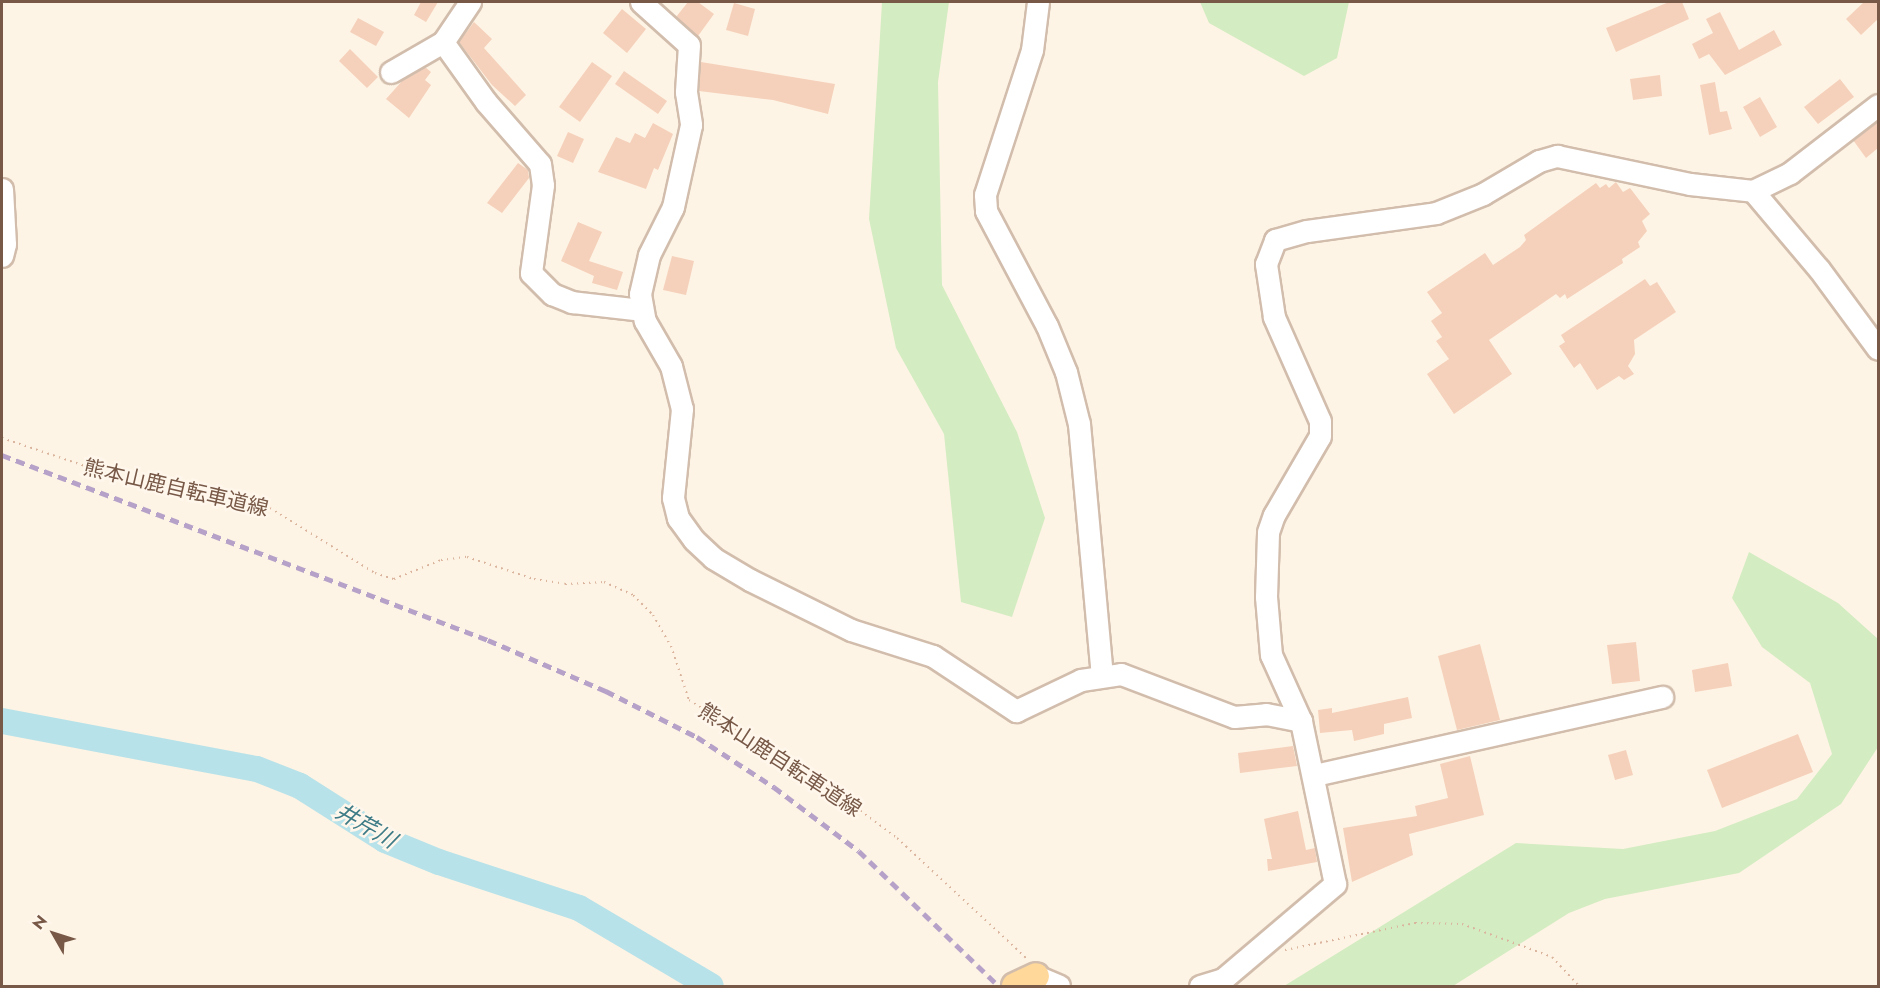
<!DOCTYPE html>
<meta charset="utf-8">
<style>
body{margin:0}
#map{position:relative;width:1880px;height:988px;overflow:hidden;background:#fef4e5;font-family:Jost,"Noto Sans JP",sans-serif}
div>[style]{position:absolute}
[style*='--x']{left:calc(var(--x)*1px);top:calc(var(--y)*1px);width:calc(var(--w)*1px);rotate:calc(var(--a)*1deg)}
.green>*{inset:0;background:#d4ecc2}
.river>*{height:26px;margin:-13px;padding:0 13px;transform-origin:13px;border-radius:13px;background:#b8e2e9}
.building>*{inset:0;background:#f5d1bb}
.path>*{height:2px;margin-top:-1px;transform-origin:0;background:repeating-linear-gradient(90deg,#dab49d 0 1.5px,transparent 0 6px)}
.roads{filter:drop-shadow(2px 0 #d2bdac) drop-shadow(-2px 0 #d2bdac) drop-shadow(0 2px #d2bdac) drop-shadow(0 -2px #d2bdac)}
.minor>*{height:21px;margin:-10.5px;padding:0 10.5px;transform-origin:10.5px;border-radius:10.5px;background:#fff}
.major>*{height:26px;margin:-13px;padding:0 13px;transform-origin:13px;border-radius:13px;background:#ffd89a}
.rail>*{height:4.5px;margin-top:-2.25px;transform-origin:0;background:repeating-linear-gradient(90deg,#b6a2c8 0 9px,transparent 0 15px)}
span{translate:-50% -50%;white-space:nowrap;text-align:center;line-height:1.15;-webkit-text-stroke:5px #fff7ec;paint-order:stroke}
.street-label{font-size:21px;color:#785948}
.water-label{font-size:22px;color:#3d7b86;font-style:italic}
.frame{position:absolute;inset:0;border:3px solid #785948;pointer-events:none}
.north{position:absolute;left:24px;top:904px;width:60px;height:60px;-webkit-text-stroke:4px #fff7ec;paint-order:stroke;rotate:309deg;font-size:16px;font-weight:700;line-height:24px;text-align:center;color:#785948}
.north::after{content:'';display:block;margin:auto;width:21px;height:27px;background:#785948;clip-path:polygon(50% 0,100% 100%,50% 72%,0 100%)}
</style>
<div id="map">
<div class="green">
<div style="clip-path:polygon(882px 2px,949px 2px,938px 82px,942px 285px,1017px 432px,1045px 518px,1012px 617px,961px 602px,944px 434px,896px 348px,869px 219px)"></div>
<div style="clip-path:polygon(1200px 2px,1349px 2px,1337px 58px,1304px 76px,1209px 23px)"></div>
<div style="clip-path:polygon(1749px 552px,1838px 603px,1878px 639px,1878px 747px,1841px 804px,1739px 873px,1605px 899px,1569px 913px,1453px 986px,1284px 986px,1516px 843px,1623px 849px,1715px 831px,1797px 799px,1832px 754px,1810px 683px,1762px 647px,1732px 598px)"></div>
</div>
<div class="river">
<div style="--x:2;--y:721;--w:259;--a:10.7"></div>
<div style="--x:257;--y:769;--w:46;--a:21.6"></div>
<div style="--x:300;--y:786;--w:101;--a:32.4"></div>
<div style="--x:385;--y:840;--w:58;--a:22.2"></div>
<div style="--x:439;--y:862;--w:147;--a:18.2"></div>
<div style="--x:579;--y:908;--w:153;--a:30.6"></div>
</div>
<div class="building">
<div style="clip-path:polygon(421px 2px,438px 2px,426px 22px,414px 15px)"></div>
<div style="clip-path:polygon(688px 2px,698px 2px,714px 14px,698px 36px,676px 17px)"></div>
<div style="clip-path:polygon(1669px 2px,1682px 2px,1689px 19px,1616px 52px,1606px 28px)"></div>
<div style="clip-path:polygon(1864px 2px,1878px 2px,1878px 19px,1861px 35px,1846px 19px)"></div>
<div style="clip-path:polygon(734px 3px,755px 9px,748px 36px,726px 30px)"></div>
<div style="clip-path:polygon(622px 9px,646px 29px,627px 53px,603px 33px)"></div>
<div style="clip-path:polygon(1720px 12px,1739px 50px,1774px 30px,1782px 45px,1725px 75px,1709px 54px,1699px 59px,1692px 44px,1713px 33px,1706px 19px)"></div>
<div style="clip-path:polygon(358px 18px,384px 32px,376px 46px,350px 32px)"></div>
<div style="clip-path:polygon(474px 22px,492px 39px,484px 48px,526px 95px,515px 106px,492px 85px,459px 42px)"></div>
<div style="clip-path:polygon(350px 49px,378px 77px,367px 88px,339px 61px)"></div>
<div style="clip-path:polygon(592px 62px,612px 76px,580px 122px,559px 107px)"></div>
<div style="clip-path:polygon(701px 62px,835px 84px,828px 114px,773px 100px,699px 91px)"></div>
<div style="clip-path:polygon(425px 67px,431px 72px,425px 80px,431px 85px,409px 118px,386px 99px,403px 80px)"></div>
<div style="clip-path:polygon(624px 71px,667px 101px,658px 114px,615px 84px)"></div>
<div style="clip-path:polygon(1660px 75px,1662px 96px,1633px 100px,1630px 79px)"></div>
<div style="clip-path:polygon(1840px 79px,1854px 97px,1818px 124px,1804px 107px)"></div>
<div style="clip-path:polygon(1715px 82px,1720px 112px,1727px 111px,1732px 129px,1709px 135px,1700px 85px)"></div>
<div style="clip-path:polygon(1760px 97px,1777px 127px,1760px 137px,1743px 107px)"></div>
<div style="clip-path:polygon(1878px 121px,1878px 148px,1866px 158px,1853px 140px)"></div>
<div style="clip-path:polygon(653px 123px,673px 134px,658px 170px,654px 168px,646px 189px,598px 172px,616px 137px,630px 143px,635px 133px,645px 138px)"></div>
<div style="clip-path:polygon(568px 132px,584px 139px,573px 163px,557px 156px)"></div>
<div style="clip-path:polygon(518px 163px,528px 170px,529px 178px,502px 213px,487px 203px)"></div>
<div style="clip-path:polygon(1616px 182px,1623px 192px,1630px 188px,1650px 214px,1642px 221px,1647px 231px,1638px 242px,1640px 247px,1622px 259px,1623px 263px,1567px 299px,1565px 294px,1560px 298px,1556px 294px,1489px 340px,1512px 374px,1454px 414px,1427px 374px,1449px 359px,1436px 341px,1442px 337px,1431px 321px,1442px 313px,1427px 292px,1485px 253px,1493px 265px,1520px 247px,1526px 240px,1524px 235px,1596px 183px,1600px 188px,1606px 184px,1609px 188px)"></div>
<div style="clip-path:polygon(578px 222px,602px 232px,589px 261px,623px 272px,617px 290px,592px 283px,594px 276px,561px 261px)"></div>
<div style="clip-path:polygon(672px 256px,694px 261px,686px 295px,663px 290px)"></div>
<div style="clip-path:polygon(1645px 279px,1650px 286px,1657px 282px,1676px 312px,1634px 340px,1635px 354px,1628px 366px,1634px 374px,1624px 380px,1619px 376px,1597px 390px,1580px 363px,1574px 368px,1559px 346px,1565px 342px,1561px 335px)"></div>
<div style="clip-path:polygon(1636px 642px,1640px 681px,1612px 684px,1607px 645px)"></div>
<div style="clip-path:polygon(1480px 644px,1500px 720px,1457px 730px,1438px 656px)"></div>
<div style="clip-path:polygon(1728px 663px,1732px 686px,1695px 692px,1692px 670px)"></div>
<div style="clip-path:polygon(1408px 697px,1412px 718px,1384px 724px,1384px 734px,1354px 741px,1352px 730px,1320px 733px,1318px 710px,1332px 708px,1332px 713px)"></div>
<div style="clip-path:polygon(1798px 734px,1813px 772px,1722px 808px,1707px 770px)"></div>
<div style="clip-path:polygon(1293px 746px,1297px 766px,1240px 773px,1238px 753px)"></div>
<div style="clip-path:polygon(1626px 750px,1633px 775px,1615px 780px,1608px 755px)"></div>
<div style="clip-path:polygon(1470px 756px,1484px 815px,1409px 834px,1413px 855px,1352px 882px,1343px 828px,1417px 816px,1415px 806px,1448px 798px,1440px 764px)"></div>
<div style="clip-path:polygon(1298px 811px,1306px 850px,1315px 848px,1317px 862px,1268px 871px,1267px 859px,1272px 859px,1264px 819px)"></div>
</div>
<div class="path">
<div style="--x:2;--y:438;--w:126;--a:18.6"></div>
<div style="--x:121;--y:478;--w:82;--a:9.1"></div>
<div style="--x:202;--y:491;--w:70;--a:14"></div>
<div style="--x:270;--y:508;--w:123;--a:31.8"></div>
<div style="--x:375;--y:573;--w:20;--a:18"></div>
<div style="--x:394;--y:579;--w:51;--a:-22"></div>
<div style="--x:441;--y:560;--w:26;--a:-7"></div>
<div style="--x:467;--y:557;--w:71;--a:18.2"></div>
<div style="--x:534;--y:579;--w:31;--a:9"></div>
<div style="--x:565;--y:584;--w:39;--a:-3"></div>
<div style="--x:604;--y:582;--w:32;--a:24"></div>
<div style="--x:633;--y:595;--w:28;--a:45"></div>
<div style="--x:653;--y:615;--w:36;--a:60"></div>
<div style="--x:671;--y:646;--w:57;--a:71.6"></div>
<div style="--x:689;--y:700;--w:156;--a:31.7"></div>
<div style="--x:822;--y:782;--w:94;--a:36.7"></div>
<div style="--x:897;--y:838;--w:178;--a:42.9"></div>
<div style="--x:1285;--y:950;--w:133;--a:-11.7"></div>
<div style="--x:1415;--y:923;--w:47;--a:1.2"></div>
<div style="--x:1462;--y:924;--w:96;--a:20.1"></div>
<div style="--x:1552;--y:957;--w:40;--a:47"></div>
</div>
<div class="roads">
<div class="minor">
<div style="--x:470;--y:2;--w:48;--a:124"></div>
<div style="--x:443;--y:42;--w:74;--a:54.4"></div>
<div style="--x:486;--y:102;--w:82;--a:48.9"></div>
<div style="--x:540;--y:164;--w:21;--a:82"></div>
<div style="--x:543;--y:185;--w:89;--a:97.8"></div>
<div style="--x:531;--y:273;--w:30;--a:45"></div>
<div style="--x:552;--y:294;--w:22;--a:22"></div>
<div style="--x:572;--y:302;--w:70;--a:6.5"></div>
<div style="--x:641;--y:2;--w:64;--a:41.9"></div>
<div style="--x:689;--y:45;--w:47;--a:93.7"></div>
<div style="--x:686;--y:92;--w:33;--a:81"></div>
<div style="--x:691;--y:125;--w:84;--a:102.4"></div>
<div style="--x:673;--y:207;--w:54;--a:116.6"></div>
<div style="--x:649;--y:255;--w:40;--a:103"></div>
<div style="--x:640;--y:294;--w:27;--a:80"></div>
<div style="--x:645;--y:321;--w:52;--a:60"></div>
<div style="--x:671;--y:366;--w:44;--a:75.7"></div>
<div style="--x:682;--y:409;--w:89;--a:95.8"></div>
<div style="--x:673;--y:498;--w:21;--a:76"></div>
<div style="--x:678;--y:518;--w:27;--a:54"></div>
<div style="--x:694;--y:540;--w:26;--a:43"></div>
<div style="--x:713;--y:558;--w:43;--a:30.7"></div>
<div style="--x:750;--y:580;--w:113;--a:26.3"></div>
<div style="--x:851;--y:630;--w:86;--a:17.6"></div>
<div style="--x:933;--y:656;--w:100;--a:33.5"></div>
<div style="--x:1016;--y:711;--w:72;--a:-25.5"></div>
<div style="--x:1081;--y:680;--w:40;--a:-8.5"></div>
<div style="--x:1121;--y:674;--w:121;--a:20.8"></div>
<div style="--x:1234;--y:717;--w:32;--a:-5"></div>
<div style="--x:1266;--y:714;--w:36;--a:11"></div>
<div style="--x:1038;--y:2;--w:48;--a:97.1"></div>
<div style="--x:1032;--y:50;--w:152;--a:108"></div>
<div style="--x:985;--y:195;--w:16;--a:86"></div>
<div style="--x:986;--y:211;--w:130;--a:62.1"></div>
<div style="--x:1047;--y:326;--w:50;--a:67.6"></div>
<div style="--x:1066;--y:372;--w:54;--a:76"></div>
<div style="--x:1079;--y:424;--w:253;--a:84.8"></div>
<div style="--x:391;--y:72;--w:60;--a:-30"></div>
<div style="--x:2;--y:189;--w:55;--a:86.9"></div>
<div style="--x:5;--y:244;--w:12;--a:104"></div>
<div style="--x:1753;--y:191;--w:102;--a:49.8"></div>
<div style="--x:1819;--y:269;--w:99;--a:53.6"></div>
<div style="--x:1315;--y:775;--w:356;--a:-12.7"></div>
<div style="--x:1036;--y:976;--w:25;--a:23"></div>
<div style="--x:1200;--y:986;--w:24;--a:-17"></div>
<div style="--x:1223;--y:979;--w:147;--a:-40.3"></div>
<div style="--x:1335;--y:884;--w:167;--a:-101.8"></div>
<div style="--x:1301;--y:721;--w:72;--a:-114.4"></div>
<div style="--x:1271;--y:655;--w:58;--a:-94.9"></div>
<div style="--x:1266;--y:597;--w:65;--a:-88.2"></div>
<div style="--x:1268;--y:532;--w:18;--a:-71"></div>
<div style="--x:1274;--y:515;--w:91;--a:-59.8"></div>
<div style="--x:1320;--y:436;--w:15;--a:-90"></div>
<div style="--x:1320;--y:421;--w:114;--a:-113.9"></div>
<div style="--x:1274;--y:317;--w:54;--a:-98.6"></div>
<div style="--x:1266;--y:264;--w:26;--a:-69"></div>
<div style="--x:1275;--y:240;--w:33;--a:-16"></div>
<div style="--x:1307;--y:231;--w:130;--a:-7.9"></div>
<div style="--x:1436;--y:213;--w:51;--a:-22"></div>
<div style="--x:1483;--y:194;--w:65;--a:-30.5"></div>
<div style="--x:1539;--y:161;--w:19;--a:-16"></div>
<div style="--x:1557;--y:156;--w:136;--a:11.9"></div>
<div style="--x:1690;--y:184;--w:63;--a:6.3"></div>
<div style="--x:1753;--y:191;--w:41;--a:-25.9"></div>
<div style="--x:1790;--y:173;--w:111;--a:-37.7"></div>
</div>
<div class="major">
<div style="--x:1015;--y:986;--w:23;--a:-25"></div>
</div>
</div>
<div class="rail">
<div style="--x:2;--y:455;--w:520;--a:20.84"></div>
<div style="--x:488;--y:640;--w:129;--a:23.4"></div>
<div style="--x:606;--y:691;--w:102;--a:26.8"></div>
<div style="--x:697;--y:737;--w:92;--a:33"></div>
<div style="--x:774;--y:787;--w:106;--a:37"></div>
<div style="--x:859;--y:851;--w:194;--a:44"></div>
</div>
<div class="street-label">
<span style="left:176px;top:488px;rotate:13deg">熊本山鹿自転車道線</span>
<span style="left:780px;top:760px;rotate:33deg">熊本山鹿自転車道線</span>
</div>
<div class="water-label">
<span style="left:366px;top:826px;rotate:30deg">井芹川</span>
</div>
<div class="frame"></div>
<div class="north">N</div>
</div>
